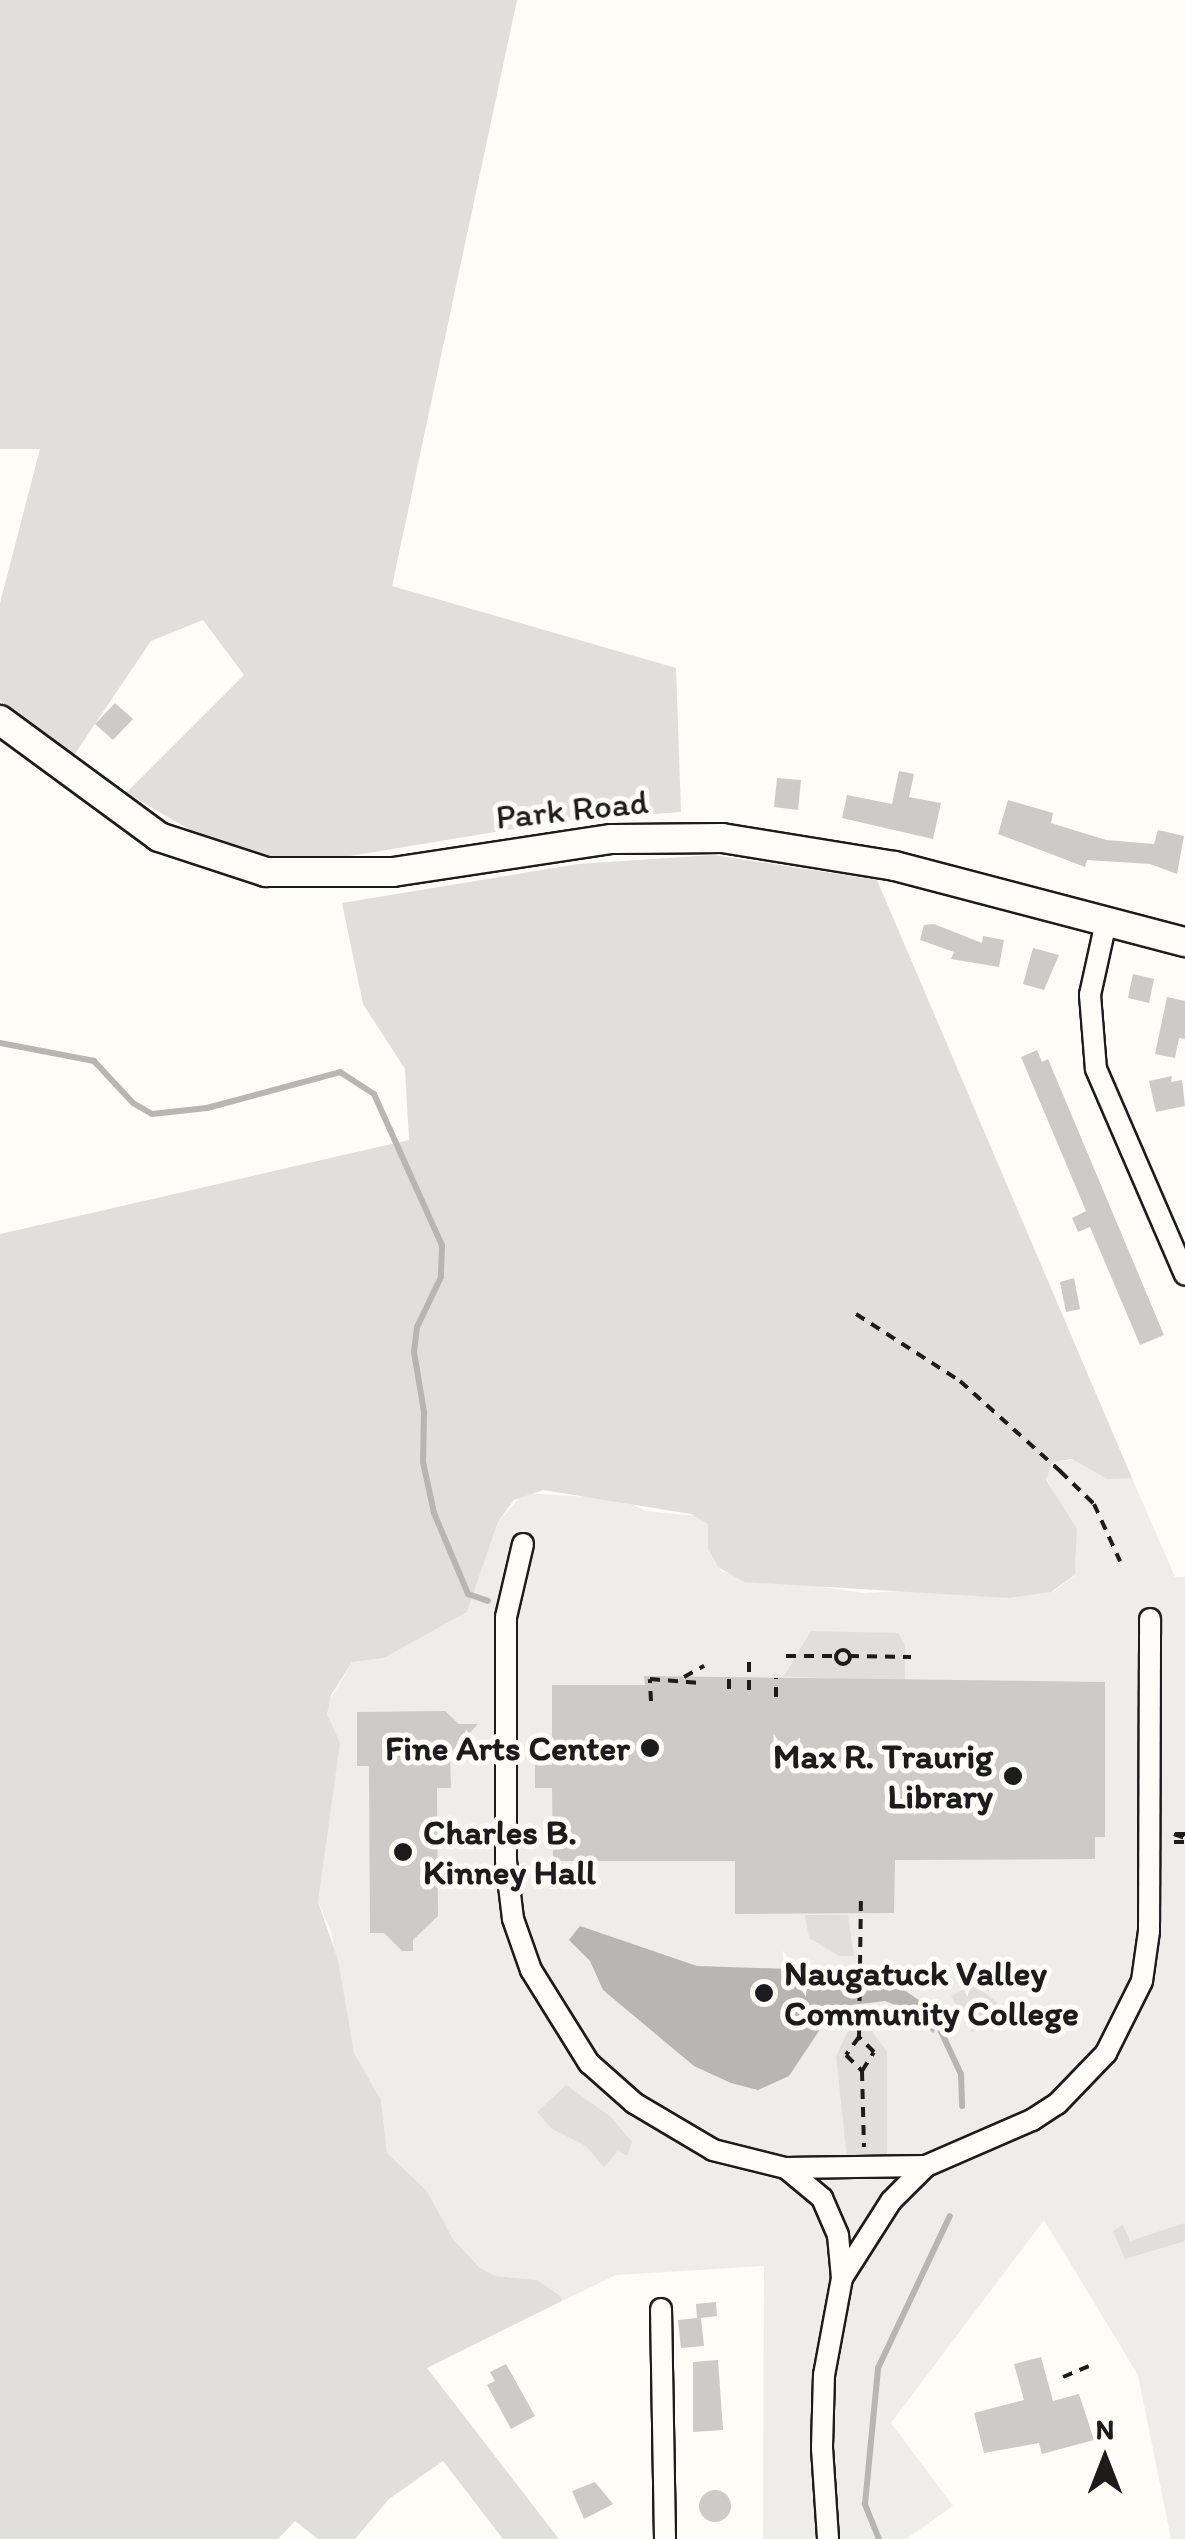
<!DOCTYPE html>
<style>
body{margin:0}
#map{position:relative;width:1185px;height:2539px;overflow:hidden;background:#fdfcf7;font-family:Itim,sans-serif}
div>[style]{position:absolute}
[style*='--x']{left:calc(var(--x)*1px);top:calc(var(--y)*1px);width:calc(var(--w)*1px);rotate:calc(var(--a)*1deg)}
.built>*{inset:0;background:#eeede9}
.green>*{inset:0;background:#e0dfdb}
.water>*{inset:0;background:#b7b6b2}
.stream>*{height:6px;margin:-3px;padding:0 3px;transform-origin:3px;border-radius:3px;background:#b7b6b2}
.building>*{inset:0;background:#cccbc8}
.round{border-radius:50%}
.path>*{height:4px;margin-top:-2px;transform-origin:0;background:repeating-linear-gradient(90deg,#1c1c1c 0 10px,transparent 0 18px)}
.path>.ring{margin:-2px;padding:0;box-sizing:content-box;background:none;border:4px solid #1c1c1c;border-radius:50%}
.roads{filter:drop-shadow(2px 0 #1c1c1c) drop-shadow(-2px 0 #1c1c1c) drop-shadow(0 2px #1c1c1c) drop-shadow(0 -2px #1c1c1c)}
.minor>*{height:20px;margin:-10px;padding:0 10px;transform-origin:10px;border-radius:10px;background:#fdfcf7}
.secondary>*{height:28px;margin:-14px;padding:0 14px;transform-origin:14px;border-radius:14px;background:#fdfcf7}
.dots>*{width:28px;height:28px;translate:-50% -50%;box-sizing:border-box;border:5px solid #fdfcf7;border-radius:50%}
span{translate:-50% -50%;white-space:nowrap;text-align:center;line-height:1.15;-webkit-text-stroke:10px #fdfcf7;paint-order:stroke}
.street-label{font-size:35px;color:#1c1c1c}
.poi-label{font-size:35px;color:#1c1c1c;font-weight:700}
.right{translate:-100% -50%;text-align:right}
.left{translate:0 -50%;text-align:left}
.north{position:absolute;left:1055px;top:2409px;width:100px;height:100px;-webkit-text-stroke:8px #fdfcf7;paint-order:stroke;rotate:0deg;font-size:28px;font-weight:700;line-height:40px;text-align:center;color:#1c1c1c}
.north::after{content:'';display:block;margin:auto;width:35px;height:45px;background:#1c1c1c;clip-path:polygon(50% 0,100% 100%,50% 72%,0 100%)}
</style>
<div id="map">
<div class="built">
<div style="clip-path:polygon(1075px 1460px,1101px 1476px,1132px 1478px,1175px 1577px,1185px 1577px,1185px 2539px,1171px 2539px,1138px 2375px,1044px 2220px,891px 2423px,953px 2506px,906px 2539px,763px 2539px,764px 2266px,616px 2275px,562px 2301px,537px 2280px,495px 2276px,479px 2267px,453px 2239px,427px 2191px,387px 2153px,381px 2100px,354px 2053px,331px 1931px,318px 1902px,336px 1763px,326px 1707px,352px 1662px,384px 1658px,467px 1612px,498px 1522px,524px 1493px,621px 1499px,646px 1511px,698px 1516px,708px 1524px,711px 1556px,722px 1572px,864px 1593px,942px 1589px,1009px 1598px,1054px 1591px,1075px 1576px,1077px 1529px,1061px 1511px,1046px 1477px,1052px 1462px)"></div>
</div>
<div class="green">
<div style="clip-path:polygon(0 0,517px 0,392px 586px,676px 668px,681px 812px,568px 820px,326px 860px,267px 856px,210px 841px,126px 793px,244px 675px,203px 620px,151px 641px,74px 755px,0 700px,0 603px,40px 449px,0 449px)"></div>
<div style="clip-path:polygon(714px 855px,877px 880px,1132px 1478px,1107px 1479px,1072px 1459px,1052px 1462px,1046px 1480px,1077px 1529px,1075px 1575px,1051px 1592px,1009px 1598px,744px 1582px,718px 1567px,708px 1549px,708px 1524px,691px 1514px,543px 1490px,514px 1500px,498px 1522px,467px 1612px,384px 1658px,352px 1662px,331px 1695px,327px 1714px,340px 1743px,318px 1902px,338px 1960px,354px 2053px,381px 2100px,387px 2153px,427px 2191px,453px 2239px,479px 2267px,495px 2276px,537px 2280px,560px 2296px,562px 2301px,427px 2368px,559px 2539px,503px 2539px,443px 2461px,389px 2499px,355px 2539px,318px 2539px,295px 2521px,278px 2539px,0 2539px,0 1234px,409px 1140px,405px 1069px,363px 1004px,342px 903px,578px 864px)"></div>
<div style="clip-path:polygon(811px 1631px,898px 1633px,905px 1645px,905px 1683px,784px 1676px)"></div>
<div style="clip-path:polygon(805px 1915px,848px 1915px,854px 1956px,839px 1956px,809px 1938px)"></div>
<div style="clip-path:polygon(973px 1984px,998px 2003px,973px 2033px,951px 1996px)"></div>
<div style="clip-path:polygon(848px 2031px,872px 2031px,887px 2052px,887px 2155px,847px 2157px,836px 2056px)"></div>
<div style="clip-path:polygon(566px 2085px,611px 2117px,632px 2142px,627px 2156px,618px 2151px,604px 2167px,586px 2146px,552px 2129px,537px 2112px)"></div>
<div style="clip-path:polygon(1185px 2223px,1185px 2241px,1125px 2259px,1113px 2231px,1123px 2225px,1130px 2241px)"></div>
</div>
<div class="water">
<div style="clip-path:polygon(580px 1926px,697px 1966px,790px 1969px,904px 1990px,944px 2017px,933px 2033px,913px 2012px,885px 2001px,835px 2007px,789px 2076px,758px 2090px,731px 2083px,694px 2066px,603px 1990px,590px 1961px,569px 1940px)"></div>
</div>
<div class="stream">
<div style="--x:0;--y:1043;--w:96;--a:10.8"></div>
<div style="--x:94;--y:1061;--w:57;--a:47.1"></div>
<div style="--x:133;--y:1103;--w:22;--a:30"></div>
<div style="--x:152;--y:1114;--w:55;--a:-6.2"></div>
<div style="--x:207;--y:1108;--w:138;--a:-15.1"></div>
<div style="--x:340;--y:1072;--w:40;--a:32.9"></div>
<div style="--x:374;--y:1094;--w:166;--a:65.8"></div>
<div style="--x:442;--y:1245;--w:32;--a:92"></div>
<div style="--x:441;--y:1277;--w:55;--a:115.6"></div>
<div style="--x:417;--y:1327;--w:25;--a:97"></div>
<div style="--x:414;--y:1352;--w:61;--a:80.5"></div>
<div style="--x:424;--y:1412;--w:50;--a:91.1"></div>
<div style="--x:423;--y:1462;--w:52;--a:77.8"></div>
<div style="--x:434;--y:1513;--w:88;--a:67.2"></div>
<div style="--x:468;--y:1594;--w:21;--a:19"></div>
<div style="--x:938;--y:2025;--w:54;--a:64.9"></div>
<div style="--x:961;--y:2074;--w:32;--a:88"></div>
<div style="--x:879;--y:2539;--w:38;--a:-112"></div>
<div style="--x:865;--y:2504;--w:137;--a:-84.5"></div>
<div style="--x:878;--y:2368;--w:168;--a:-64.7"></div>
</div>
<div class="building">
<div style="clip-path:polygon(115px 703px,133px 719px,113px 740px,95px 724px)"></div>
<div style="clip-path:polygon(899px 771px,914px 774px,909px 797px,941px 803px,933px 839px,842px 818px,847px 795px,892px 804px)"></div>
<div style="clip-path:polygon(777px 778px,801px 780px,798px 810px,774px 807px)"></div>
<div style="clip-path:polygon(1008px 800px,1053px 813px,1051px 823px,1106px 840px,1154px 844px,1158px 830px,1184px 836px,1177px 874px,1150px 864px,1087px 860px,1085px 867px,998px 834px)"></div>
<div style="clip-path:polygon(934px 924px,982px 943px,983px 936px,1004px 940px,999px 967px,951px 959px,954px 952px,920px 940px,924px 925px)"></div>
<div style="clip-path:polygon(1033px 948px,1059px 955px,1044px 990px,1023px 984px)"></div>
<div style="clip-path:polygon(1133px 974px,1154px 979px,1149px 1003px,1128px 998px)"></div>
<div style="clip-path:polygon(1167px 997px,1185px 1001px,1185px 1039px,1179px 1038px,1175px 1058px,1155px 1054px)"></div>
<div style="clip-path:polygon(1037px 1050px,1042px 1062px,1048px 1059px,1164px 1335px,1140px 1345px,1090px 1227px,1078px 1232px,1072px 1218px,1086px 1211px,1021px 1057px)"></div>
<div style="clip-path:polygon(1172px 1076px,1171px 1082px,1182px 1080px,1185px 1106px,1156px 1112px,1149px 1081px)"></div>
<div style="clip-path:polygon(1074px 1278px,1080px 1309px,1066px 1312px,1060px 1282px)"></div>
<div style="clip-path:polygon(644px 1676px,1105px 1682px,1105px 1837px,1095px 1837px,1095px 1859px,895px 1860px,894px 1913px,735px 1914px,735px 1861px,553px 1861px,552px 1788px,535px 1788px,535px 1765px,552px 1765px,552px 1685px,645px 1685px)"></div>
<div style="clip-path:polygon(445px 1711px,459px 1724px,478px 1724px,450px 1753px,451px 1788px,437px 1788px,438px 1916px,413px 1940px,413px 1951px,402px 1951px,384px 1933px,370px 1933px,369px 1766px,357px 1766px,357px 1712px)"></div>
<div style="clip-path:polygon(716px 2302px,717px 2316px,701px 2318px,704px 2346px,681px 2348px,678px 2320px,697px 2318px,696px 2304px)"></div>
<div style="clip-path:polygon(1041px 2357px,1053px 2401px,1079px 2394px,1094px 2440px,1042px 2454px,1039px 2443px,984px 2453px,974px 2413px,1024px 2400px,1014px 2364px)"></div>
<div style="clip-path:polygon(718px 2360px,723px 2430px,693px 2432px,693px 2362px)"></div>
<div style="clip-path:polygon(506px 2364px,535px 2416px,511px 2429px,487px 2385px,495px 2381px,490px 2372px)"></div>
<div style="clip-path:polygon(595px 2482px,613px 2504px,584px 2519px,572px 2491px)"></div>
<div class="round" style="left:699px;top:2490px;width:32px;height:32px"></div>
</div>
<div class="path">
<div style="--x:856;--y:1314;--w:124;--a:32.8"></div>
<div style="--x:960;--y:1381;--w:135;--a:42"></div>
<div style="--x:1060;--y:1471;--w:47;--a:44.1"></div>
<div style="--x:1094;--y:1504;--w:63;--a:65.5"></div>
<div class="ring" style="left:836px;top:1650px;width:10px;height:10px"></div>
<div style="--x:786;--y:1656;--w:51;--a:0"></div>
<div style="--x:849;--y:1656;--w:62;--a:0.9"></div>
<div style="--x:749;--y:1662;--w:35;--a:90"></div>
<div style="--x:684;--y:1677;--w:23;--a:-29"></div>
<div style="--x:729;--y:1679;--w:18;--a:90"></div>
<div style="--x:776;--y:1697;--w:19;--a:-90"></div>
<div style="--x:651;--y:1701;--w:22;--a:-93"></div>
<div style="--x:650;--y:1679;--w:50;--a:4.6"></div>
<div style="--x:1185;--y:1834;--w:11;--a:180"></div>
<div style="--x:1174;--y:1834;--w:12;--a:20"></div>
<div style="--x:1174;--y:1842;--w:11;--a:0"></div>
<div style="--x:859;--y:2037;--w:136;--a:-89.2"></div>
<div style="--x:862;--y:2071;--w:22;--a:-58"></div>
<div style="--x:874;--y:2052;--w:21;--a:-135"></div>
<div style="--x:859;--y:2037;--w:22;--a:126"></div>
<div style="--x:846;--y:2055;--w:23;--a:45"></div>
<div style="--x:862;--y:2071;--w:76;--a:88.5"></div>
<div style="--x:1063;--y:2377;--w:28;--a:-23"></div>
</div>
<div class="roads">
<div class="minor">
<div style="--x:1106;--y:922;--w:75;--a:102.4"></div>
<div style="--x:1090;--y:995;--w:74;--a:85.4"></div>
<div style="--x:1096;--y:1069;--w:224;--a:66.6"></div>
<div style="--x:523;--y:1544;--w:75;--a:103.1"></div>
<div style="--x:506;--y:1617;--w:244;--a:90"></div>
<div style="--x:506;--y:1861;--w:58;--a:83.1"></div>
<div style="--x:513;--y:1919;--w:54;--a:70.6"></div>
<div style="--x:531;--y:1970;--w:110;--a:58.1"></div>
<div style="--x:589;--y:2063;--w:60;--a:41.6"></div>
<div style="--x:634;--y:2103;--w:92;--a:30.7"></div>
<div style="--x:713;--y:2150;--w:74;--a:14"></div>
<div style="--x:785;--y:2168;--w:141;--a:-0.8"></div>
<div style="--x:926;--y:2166;--w:116;--a:-23.5"></div>
<div style="--x:1032;--y:2120;--w:30;--a:-33"></div>
<div style="--x:1057;--y:2104;--w:71;--a:-46.1"></div>
<div style="--x:1106;--y:2053;--w:80;--a:-63.4"></div>
<div style="--x:1142;--y:1981;--w:50;--a:-82"></div>
<div style="--x:1149;--y:1931;--w:312;--a:-89.8"></div>
<div style="--x:786;--y:2168;--w:47;--a:39.8"></div>
<div style="--x:822;--y:2198;--w:40;--a:66.6"></div>
<div style="--x:838;--y:2235;--w:43;--a:84.7"></div>
<div style="--x:842;--y:2278;--w:99;--a:100.5"></div>
<div style="--x:824;--y:2375;--w:73;--a:91.6"></div>
<div style="--x:822;--y:2448;--w:91;--a:86.2"></div>
<div style="--x:842;--y:2278;--w:91;--a:-57.5"></div>
<div style="--x:891;--y:2201;--w:49;--a:-45"></div>
<div style="--x:661;--y:2309;--w:230;--a:89"></div>
</div>
<div class="secondary">
<div style="--x:0;--y:720;--w:197;--a:36.3"></div>
<div style="--x:159;--y:837;--w:113;--a:18.1"></div>
<div style="--x:266;--y:872;--w:127;--a:0"></div>
<div style="--x:393;--y:872;--w:221;--a:-8.6"></div>
<div style="--x:612;--y:839;--w:110;--a:-0.5"></div>
<div style="--x:722;--y:838;--w:175;--a:9.2"></div>
<div style="--x:895;--y:866;--w:300;--a:14.7"></div>
</div>
</div>
<div class="dots">
<div style="left:650px;top:1748px;background:#1c1c1c"></div>
<div style="left:1013px;top:1776px;background:#1c1c1c"></div>
<div style="left:403px;top:1852px;background:#1c1c1c"></div>
<div style="left:764px;top:1993px;background:#1c1c1c"></div>
</div>
<div class="street-label">
<span style="left:572px;top:809px;rotate:-6deg">Park Road</span>
</div>
<div class="poi-label">
<span class="right" style="left:630px;top:1748px">Fine Arts Center</span>
<span class="right" style="left:993px;top:1776px">Max R. Traurig<br>Library</span>
<span class="left" style="left:423px;top:1852px">Charles B.<br>Kinney Hall</span>
<span class="left" style="left:784px;top:1993px">Naugatuck Valley<br>Community College</span>
</div>
<div class="north">N</div>
</div>
